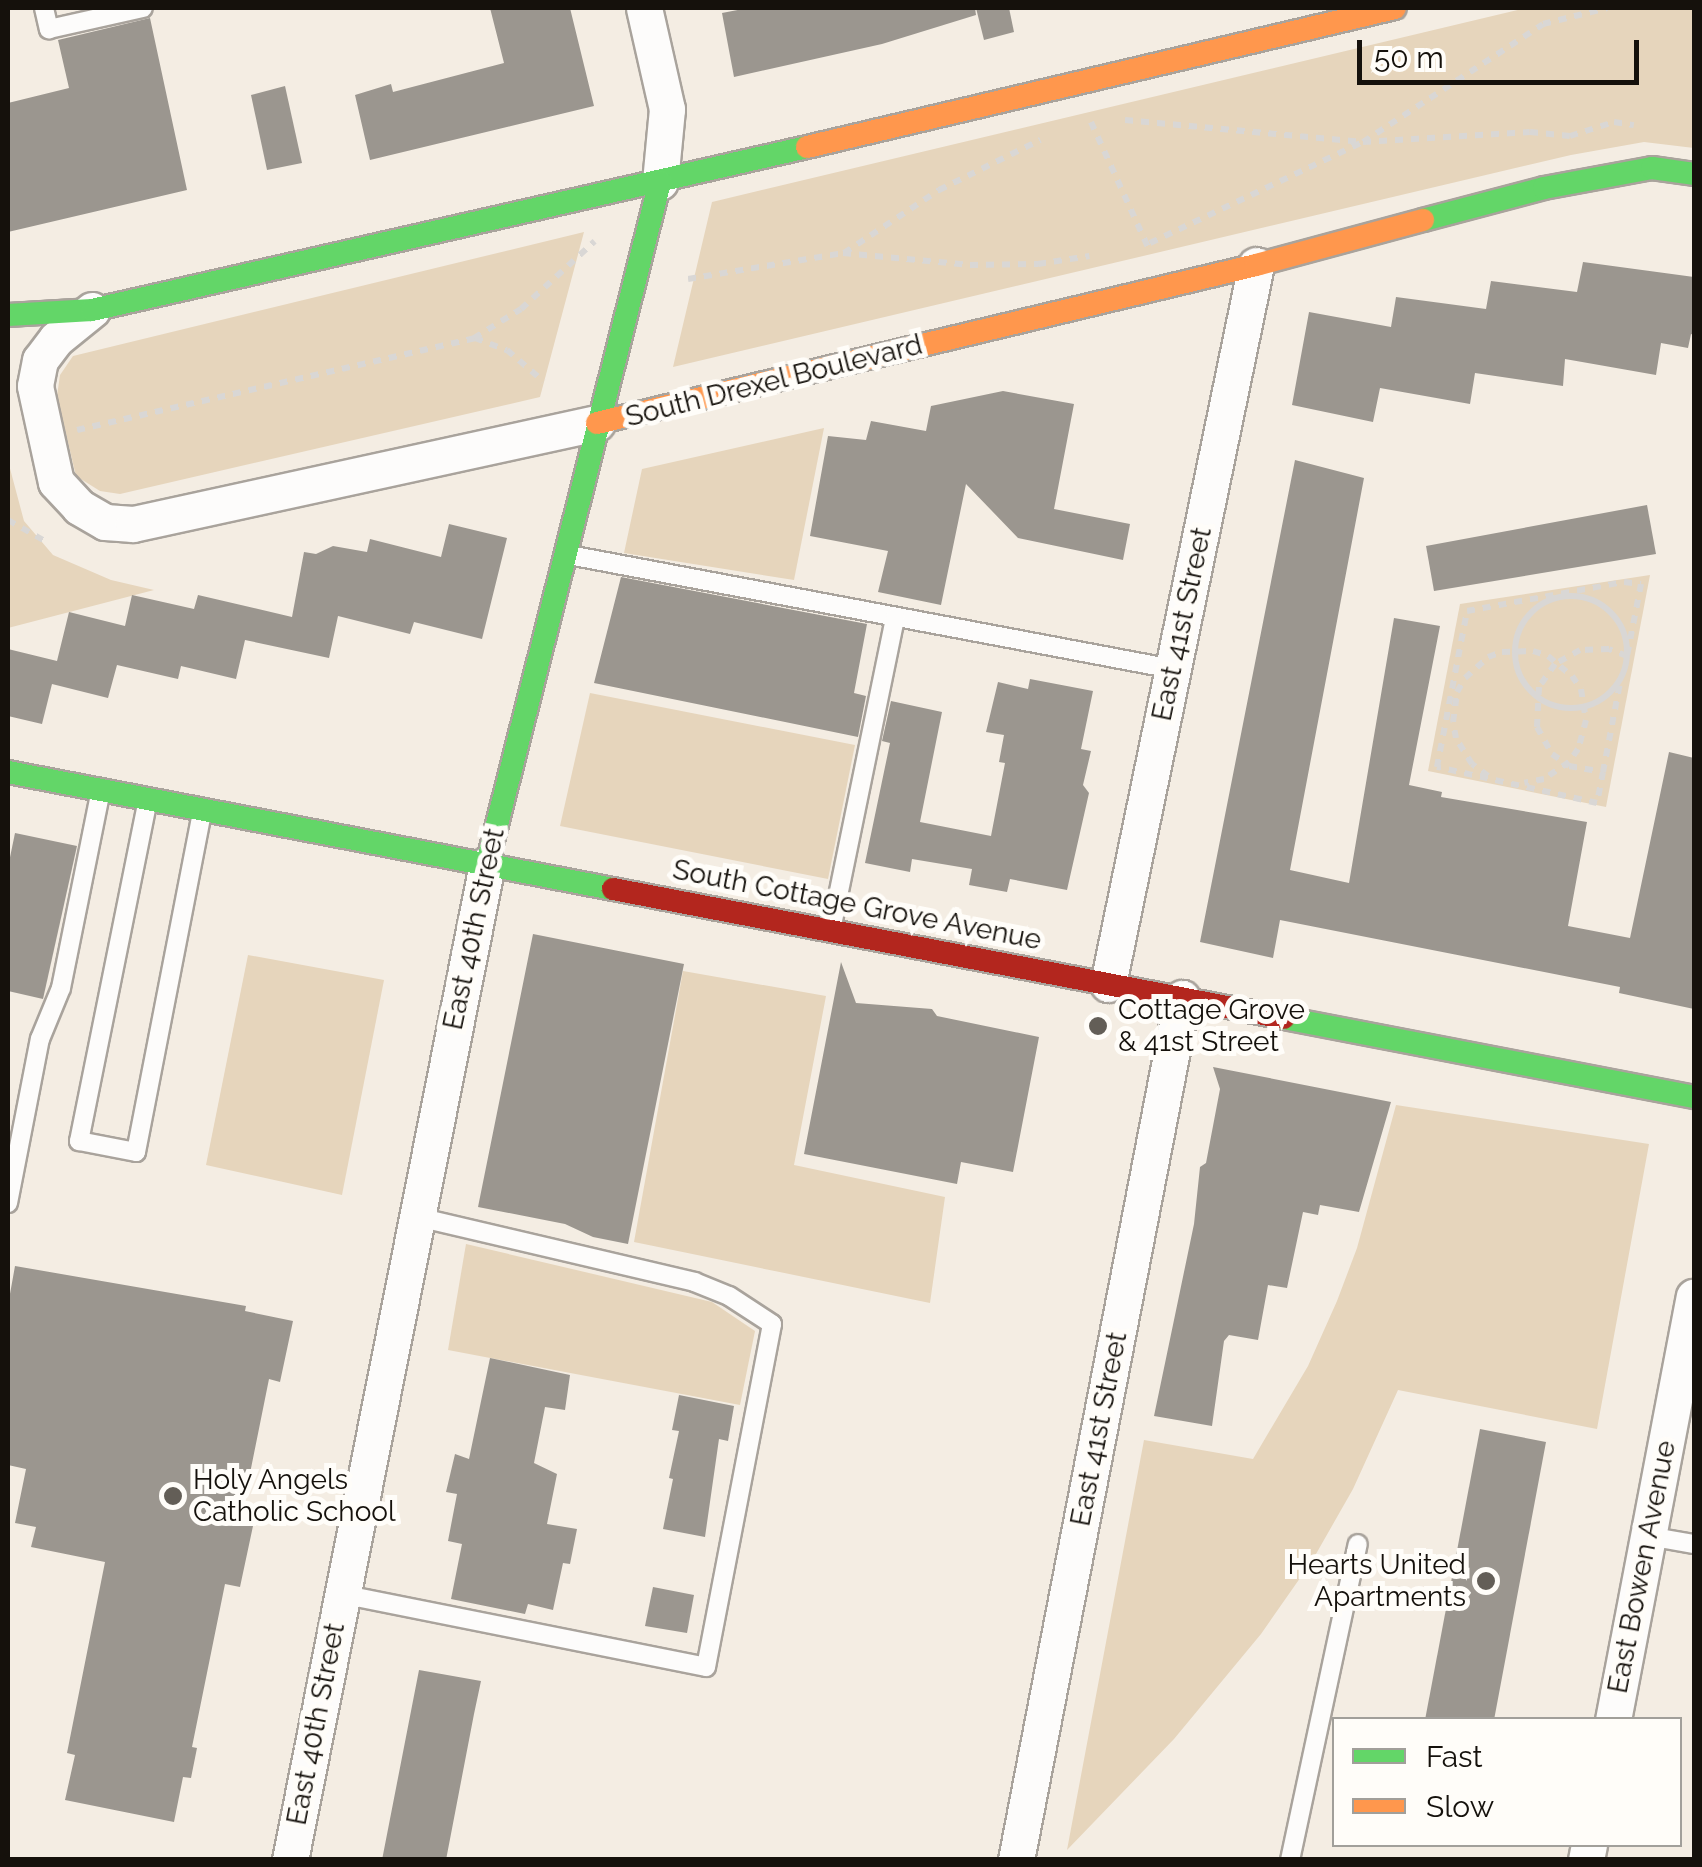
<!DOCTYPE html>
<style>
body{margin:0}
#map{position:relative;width:1702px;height:1867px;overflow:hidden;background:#f4ede3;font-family:Raleway,sans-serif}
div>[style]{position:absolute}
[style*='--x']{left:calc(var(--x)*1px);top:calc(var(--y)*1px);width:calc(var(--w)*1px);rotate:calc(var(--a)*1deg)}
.green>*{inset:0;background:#e6d5bc}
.building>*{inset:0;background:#9b968f}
.path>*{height:6px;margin-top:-3px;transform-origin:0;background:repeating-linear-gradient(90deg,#d9d7d5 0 8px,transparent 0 16px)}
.path>.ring{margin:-3px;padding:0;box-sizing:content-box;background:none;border:6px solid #d9d7d5;border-radius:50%}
.roads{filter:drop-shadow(2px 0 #a9a39c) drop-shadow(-2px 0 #a9a39c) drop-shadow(0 2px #a9a39c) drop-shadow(0 -2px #a9a39c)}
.lane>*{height:18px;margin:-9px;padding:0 9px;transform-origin:9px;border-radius:9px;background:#fdfcfb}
.street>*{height:35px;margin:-17.5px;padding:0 17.5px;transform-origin:17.5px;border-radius:17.5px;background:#fdfcfb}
.fast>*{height:22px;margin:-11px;padding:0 11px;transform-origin:11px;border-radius:11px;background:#63d668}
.slow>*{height:22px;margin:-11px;padding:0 11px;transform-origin:11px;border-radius:11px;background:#ff974d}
.jam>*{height:22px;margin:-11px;padding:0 11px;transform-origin:11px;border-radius:11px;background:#b3261e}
.dots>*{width:28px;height:28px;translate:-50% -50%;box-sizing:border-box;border:5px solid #fffdf9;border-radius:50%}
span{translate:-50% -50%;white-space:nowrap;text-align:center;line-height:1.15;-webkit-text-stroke:10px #fffdf9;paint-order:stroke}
.street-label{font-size:28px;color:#15110c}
.poi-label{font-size:28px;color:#15110c}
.left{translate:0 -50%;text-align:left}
.right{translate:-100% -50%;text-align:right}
.frame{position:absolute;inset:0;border:10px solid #15110c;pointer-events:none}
.legend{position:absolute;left:1332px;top:1717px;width:350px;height:130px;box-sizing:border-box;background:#fffdf9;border:2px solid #a19f9a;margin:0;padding:12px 18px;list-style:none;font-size:30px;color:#15110c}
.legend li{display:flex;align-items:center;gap:20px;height:50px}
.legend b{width:50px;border:2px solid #a19f9a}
.scale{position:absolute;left:1357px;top:40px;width:282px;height:45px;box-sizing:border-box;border:5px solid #15110c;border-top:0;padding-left:12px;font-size:30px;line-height:35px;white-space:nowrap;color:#15110c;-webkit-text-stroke:8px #fffdf9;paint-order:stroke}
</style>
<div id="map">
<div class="green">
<div style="clip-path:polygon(1526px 8px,1694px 8px,1694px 148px,1644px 142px,1571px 155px,673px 367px,712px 202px)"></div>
<div style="clip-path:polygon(584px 232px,540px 397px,120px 494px,100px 491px,76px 476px,57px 396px,60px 375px,73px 356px)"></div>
<div style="clip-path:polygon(824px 428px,794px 580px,624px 553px,642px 469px)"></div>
<div style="clip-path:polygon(8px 461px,24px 521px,53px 555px,111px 580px,154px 590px,8px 628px)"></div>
<div style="clip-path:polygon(1650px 575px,1606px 807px,1428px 771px,1460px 604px)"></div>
<div style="clip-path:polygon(590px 693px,855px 745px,828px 879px,560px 826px)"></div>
<div style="clip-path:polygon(248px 955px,384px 980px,342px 1195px,206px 1165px)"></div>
<div style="clip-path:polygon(683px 971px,826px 996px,794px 1165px,945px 1197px,930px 1303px,634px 1242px)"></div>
<div style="clip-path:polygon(1396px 1105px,1649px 1144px,1597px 1429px,1398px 1390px,1353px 1489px,1312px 1561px,1261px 1634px,1174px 1739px,1067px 1850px,1144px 1440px,1253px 1459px,1308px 1366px,1337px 1301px,1357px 1248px)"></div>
<div style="clip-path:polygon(466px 1244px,712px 1302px,755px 1331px,740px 1405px,448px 1350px)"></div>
</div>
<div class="building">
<div style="clip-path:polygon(490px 8px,570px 8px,594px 106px,370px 160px,355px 95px,391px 84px,393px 92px,504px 63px)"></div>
<div style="clip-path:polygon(748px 8px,975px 8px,976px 15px,882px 44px,734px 77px,722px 13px)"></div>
<div style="clip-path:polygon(976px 8px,1009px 8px,1014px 32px,984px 40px)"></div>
<div style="clip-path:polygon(150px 18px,187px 190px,8px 232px,8px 103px,69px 88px,58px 40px)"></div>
<div style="clip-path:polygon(285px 86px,302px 163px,267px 170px,251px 95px)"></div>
<div style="clip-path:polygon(1583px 262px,1694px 277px,1694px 335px,1691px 334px,1688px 348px,1661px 343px,1656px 375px,1565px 359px,1563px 386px,1475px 373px,1470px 404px,1380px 388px,1373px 422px,1292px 405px,1309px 312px,1391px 327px,1396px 297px,1486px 309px,1491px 281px,1577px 292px)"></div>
<div style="clip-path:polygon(1003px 391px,1074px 404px,1054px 509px,1130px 524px,1123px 560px,1018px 538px,966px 484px,941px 605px,878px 592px,888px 551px,810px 536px,828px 436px,866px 440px,871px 421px,926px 431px,931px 406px)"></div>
<div style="clip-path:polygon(1295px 460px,1364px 478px,1290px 870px,1349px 883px,1394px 618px,1440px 626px,1409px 785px,1442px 792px,1441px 797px,1587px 822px,1568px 926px,1630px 938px,1669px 752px,1694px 758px,1694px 1009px,1619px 993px,1620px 987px,1280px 920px,1273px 958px,1200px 942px)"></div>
<div style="clip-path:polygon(1647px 505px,1656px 554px,1434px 591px,1426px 546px)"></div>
<div style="clip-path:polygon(449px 524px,507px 538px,482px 639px,414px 622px,410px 634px,338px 616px,329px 658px,245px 640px,236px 679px,181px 666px,178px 679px,117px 665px,108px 698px,52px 684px,42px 724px,8px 716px,8px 649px,57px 661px,69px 612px,125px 626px,132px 595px,194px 609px,198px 595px,292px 617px,304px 552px,316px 554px,333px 546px,367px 552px,370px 539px,441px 557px)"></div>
<div style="clip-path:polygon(621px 577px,867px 624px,854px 693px,866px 696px,858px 737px,594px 683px)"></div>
<div style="clip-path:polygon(1030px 679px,1093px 691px,1081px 749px,1091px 751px,1083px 785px,1089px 793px,1067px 890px,1010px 879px,1007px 892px,969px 885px,972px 869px,912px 859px,910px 872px,865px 863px,890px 743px,882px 741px,891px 701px,942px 712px,920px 822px,991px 836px,1005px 763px,999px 762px,1004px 735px,986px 732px,998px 682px,1028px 689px)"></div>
<div style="clip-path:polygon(15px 833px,77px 846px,43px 999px,8px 991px,8px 867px)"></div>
<div style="clip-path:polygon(533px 934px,684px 964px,628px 1244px,593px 1237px,565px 1224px,478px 1207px)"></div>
<div style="clip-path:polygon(841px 962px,856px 1003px,932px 1009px,937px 1016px,1039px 1037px,1013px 1172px,961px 1162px,957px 1184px,804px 1154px)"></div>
<div style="clip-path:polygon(1213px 1067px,1391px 1102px,1359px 1212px,1320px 1205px,1318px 1215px,1303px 1212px,1287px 1288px,1268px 1285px,1258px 1340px,1229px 1335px,1224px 1341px,1212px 1426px,1154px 1416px,1194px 1224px,1200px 1167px,1206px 1163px,1220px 1089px)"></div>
<div style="clip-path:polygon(15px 1266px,246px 1306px,245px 1311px,293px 1321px,280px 1382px,269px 1379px,240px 1523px,253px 1526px,240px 1587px,225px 1584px,192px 1747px,197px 1748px,191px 1778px,183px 1777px,174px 1822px,65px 1800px,75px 1755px,67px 1753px,105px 1562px,31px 1547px,36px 1527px,15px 1523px,26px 1469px,8px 1465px,8px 1305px)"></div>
<div style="clip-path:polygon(490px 1358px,570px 1375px,565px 1410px,545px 1407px,534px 1463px,557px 1474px,547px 1524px,577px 1529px,570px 1564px,563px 1563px,553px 1610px,528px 1604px,525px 1614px,451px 1599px,462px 1544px,448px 1541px,457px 1494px,446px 1492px,455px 1454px,469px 1459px)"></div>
<div style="clip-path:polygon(679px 1395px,734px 1406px,728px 1441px,719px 1439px,705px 1537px,663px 1529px,673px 1479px,669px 1478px,679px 1431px,672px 1430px)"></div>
<div style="clip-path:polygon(1480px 1429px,1546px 1442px,1494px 1720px,1425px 1720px)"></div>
<div style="clip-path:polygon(653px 1587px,694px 1595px,687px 1633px,645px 1626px)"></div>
<div style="clip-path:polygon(419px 1670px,481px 1681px,474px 1714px,446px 1860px,382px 1860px)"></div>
</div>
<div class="path">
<div style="--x:1125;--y:120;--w:239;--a:5.3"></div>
<div style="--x:1363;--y:142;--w:167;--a:-3.4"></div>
<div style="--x:1530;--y:132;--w:40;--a:5.7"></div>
<div style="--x:1570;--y:136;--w:46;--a:-17.7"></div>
<div style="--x:1614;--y:122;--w:20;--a:9"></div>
<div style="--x:1091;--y:122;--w:137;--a:65.5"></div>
<div style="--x:1150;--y:243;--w:236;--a:-25.4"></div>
<div style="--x:1363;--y:142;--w:215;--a:-33.2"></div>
<div style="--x:1543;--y:24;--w:66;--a:-14"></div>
<div style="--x:844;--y:253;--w:114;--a:-33.6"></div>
<div style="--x:939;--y:190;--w:113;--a:-26.3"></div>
<div style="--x:688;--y:279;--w:157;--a:-9.5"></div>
<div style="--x:843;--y:253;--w:128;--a:5.4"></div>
<div style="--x:970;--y:265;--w:68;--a:-0.8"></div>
<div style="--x:1038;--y:264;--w:52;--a:-8.9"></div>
<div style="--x:475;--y:338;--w:34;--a:21"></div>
<div style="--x:507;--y:350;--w:48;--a:40.7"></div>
<div style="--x:77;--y:430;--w:408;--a:-13"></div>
<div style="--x:474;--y:338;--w:55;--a:-31.7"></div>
<div style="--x:521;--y:309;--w:100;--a:-42.6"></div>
<div style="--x:8;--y:520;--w:43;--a:29.6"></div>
<div class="ring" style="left:1515px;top:596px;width:106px;height:106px"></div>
<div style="--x:1603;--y:772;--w:32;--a:101"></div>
<div style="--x:1597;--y:803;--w:164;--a:-167.3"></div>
<div style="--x:1437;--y:767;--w:159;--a:-79.1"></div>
<div style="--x:1467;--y:611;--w:160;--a:-10.5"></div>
<div style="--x:1624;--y:582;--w:17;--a:7"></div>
<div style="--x:1641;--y:584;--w:73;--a:101"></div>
<div style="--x:1627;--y:656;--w:19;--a:-159"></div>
<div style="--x:1609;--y:649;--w:29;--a:178"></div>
<div style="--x:1580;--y:650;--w:29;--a:151"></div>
<div style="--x:1555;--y:664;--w:28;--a:125"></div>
<div style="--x:1539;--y:687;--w:40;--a:92.9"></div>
<div style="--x:1537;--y:727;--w:31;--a:61"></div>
<div style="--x:1552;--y:754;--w:21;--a:35"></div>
<div style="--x:1569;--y:766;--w:35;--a:10"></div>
<div style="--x:1603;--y:772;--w:96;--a:-79.2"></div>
<div style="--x:1488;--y:776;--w:20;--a:-143"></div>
<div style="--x:1472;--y:764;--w:31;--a:-122"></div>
<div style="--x:1456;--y:738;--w:16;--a:-101"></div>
<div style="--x:1453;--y:722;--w:30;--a:-82"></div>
<div style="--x:1457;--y:692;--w:16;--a:-60"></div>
<div style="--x:1465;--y:678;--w:31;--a:-42"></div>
<div style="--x:1488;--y:657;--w:15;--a:-20"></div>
<div style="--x:1502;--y:652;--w:31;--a:-2"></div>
<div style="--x:1533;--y:651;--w:16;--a:18"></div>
<div style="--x:1548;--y:656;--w:31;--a:40"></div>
<div style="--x:1572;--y:676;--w:16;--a:55"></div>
<div style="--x:1581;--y:689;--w:31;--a:81"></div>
<div style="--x:1586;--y:720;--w:30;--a:105"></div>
<div style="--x:1578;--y:749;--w:16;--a:125"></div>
<div style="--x:1569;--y:762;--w:30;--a:146"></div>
<div style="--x:1544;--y:779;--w:20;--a:169"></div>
</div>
<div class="roads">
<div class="lane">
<div style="--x:44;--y:8;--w:22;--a:77"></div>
<div style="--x:49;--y:29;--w:96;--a:-12.6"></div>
<div style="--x:569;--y:555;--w:615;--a:10.69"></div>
<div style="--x:147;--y:804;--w:344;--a:101.4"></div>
<div style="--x:79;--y:1141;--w:58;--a:10.9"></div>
<div style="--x:136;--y:1152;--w:347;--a:-79"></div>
<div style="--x:831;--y:930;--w:319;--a:-78.4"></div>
<div style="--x:8;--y:1203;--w:167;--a:-79"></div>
<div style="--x:40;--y:1039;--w:55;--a:-67.6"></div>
<div style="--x:61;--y:988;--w:197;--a:-78.6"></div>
<div style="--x:1648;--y:1536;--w:47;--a:9.9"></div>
<div style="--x:341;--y:1594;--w:372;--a:11.3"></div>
<div style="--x:706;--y:1667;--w:349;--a:-79.1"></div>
<div style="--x:772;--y:1324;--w:51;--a:-146.9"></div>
<div style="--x:729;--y:1296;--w:37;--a:-158"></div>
<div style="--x:695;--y:1282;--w:289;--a:-166.8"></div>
<div style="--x:1290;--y:1860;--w:323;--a:-77.9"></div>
</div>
<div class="street">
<div style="--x:644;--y:8;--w:104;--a:77.2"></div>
<div style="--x:667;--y:109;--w:73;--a:95.5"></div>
<div style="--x:92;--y:310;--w:46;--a:141.1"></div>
<div style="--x:56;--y:339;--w:26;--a:127"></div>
<div style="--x:40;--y:360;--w:26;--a:101"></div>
<div style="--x:35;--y:386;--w:98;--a:77.7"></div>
<div style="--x:56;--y:482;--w:34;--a:47"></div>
<div style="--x:79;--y:507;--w:30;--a:30"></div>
<div style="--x:105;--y:522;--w:28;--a:4"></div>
<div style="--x:133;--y:524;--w:475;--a:-12.3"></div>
<div style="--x:1108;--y:984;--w:734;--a:-78.37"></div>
<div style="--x:1613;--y:1720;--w:431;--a:-79.2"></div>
<div style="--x:290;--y:1860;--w:1015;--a:-78.81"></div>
<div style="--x:1016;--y:1860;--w:878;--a:-79.1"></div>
<div style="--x:1586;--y:1860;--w:16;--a:-79"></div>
</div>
<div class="fast">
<div style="--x:1423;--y:220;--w:125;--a:-14.8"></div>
<div style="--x:1544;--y:188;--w:110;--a:-10.5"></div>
<div style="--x:1652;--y:168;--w:42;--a:8.1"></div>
<div style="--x:8;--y:315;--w:84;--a:-3.4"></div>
<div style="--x:92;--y:310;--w:733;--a:-12.84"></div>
<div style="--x:8;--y:772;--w:616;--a:10.95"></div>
<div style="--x:487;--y:864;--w:704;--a:-75.77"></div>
<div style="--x:1284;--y:1018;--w:418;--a:10.9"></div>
</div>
<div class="slow">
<div style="--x:807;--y:147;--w:604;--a:-13.3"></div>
<div style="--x:597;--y:423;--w:678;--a:-13.48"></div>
<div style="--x:1256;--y:265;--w:173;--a:-15.1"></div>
</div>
<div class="jam">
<div style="--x:613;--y:889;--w:683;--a:10.88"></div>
</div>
</div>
<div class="dots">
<div style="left:1098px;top:1026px;background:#635e57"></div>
<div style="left:173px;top:1496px;background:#635e57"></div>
<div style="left:1486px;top:1581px;background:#635e57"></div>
</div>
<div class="street-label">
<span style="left:774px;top:381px;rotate:-14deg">South Drexel Boulevard</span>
<span style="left:1182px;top:624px;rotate:-78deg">East 41st Street</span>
<span style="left:857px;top:905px;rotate:11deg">South Cottage Grove Avenue</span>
<span style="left:474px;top:929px;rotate:-78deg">East 40th Street</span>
<span style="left:1099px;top:1429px;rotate:-79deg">East 41st Street</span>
<span style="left:1642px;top:1567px;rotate:-79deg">East Bowen Avenue</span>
<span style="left:316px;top:1724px;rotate:-79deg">East 40th Street</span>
</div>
<div class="poi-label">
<span class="left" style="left:1118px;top:1026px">Cottage Grove<br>&amp; 41st Street</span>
<span class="left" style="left:193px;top:1496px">Holy Angels<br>Catholic School</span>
<span class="right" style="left:1466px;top:1581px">Hearts United<br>Apartments</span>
</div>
<div class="frame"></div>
<ul class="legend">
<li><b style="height:12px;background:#63d668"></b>Fast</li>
<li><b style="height:12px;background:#ff974d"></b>Slow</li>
</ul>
<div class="scale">50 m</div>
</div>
